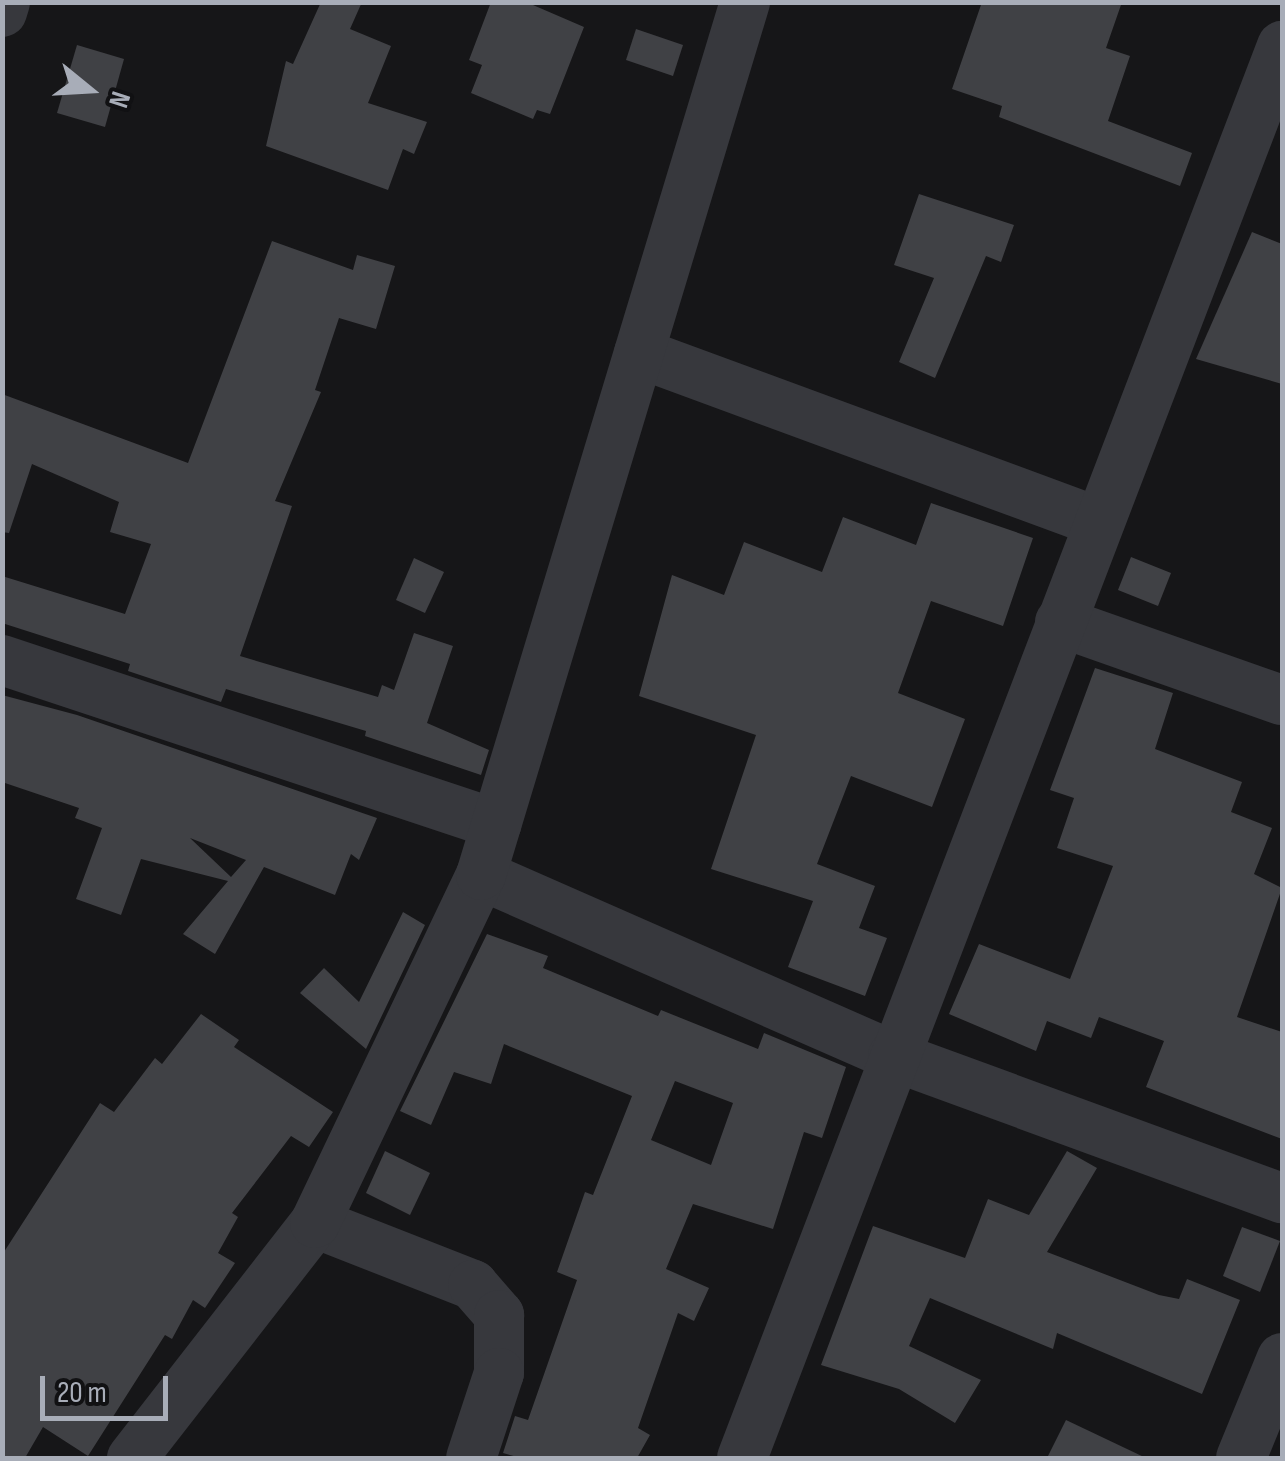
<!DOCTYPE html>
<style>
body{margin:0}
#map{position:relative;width:1285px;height:1461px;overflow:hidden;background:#161618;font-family:"Sofia Sans Condensed",sans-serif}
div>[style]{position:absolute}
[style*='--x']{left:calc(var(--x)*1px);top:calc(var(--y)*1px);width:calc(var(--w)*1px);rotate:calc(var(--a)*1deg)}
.building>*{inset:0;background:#404145}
.minor>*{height:50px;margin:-25px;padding:0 25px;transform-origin:25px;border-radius:25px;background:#37383d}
span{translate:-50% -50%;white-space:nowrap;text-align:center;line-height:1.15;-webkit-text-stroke:8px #111113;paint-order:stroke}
.frame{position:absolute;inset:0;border:5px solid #a8adb8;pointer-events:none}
.north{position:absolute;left:40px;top:40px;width:100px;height:100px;-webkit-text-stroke:8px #111113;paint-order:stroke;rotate:108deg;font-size:28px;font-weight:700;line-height:40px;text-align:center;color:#a8adb8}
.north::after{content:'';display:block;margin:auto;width:35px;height:45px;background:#a8adb8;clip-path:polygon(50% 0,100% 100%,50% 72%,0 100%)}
.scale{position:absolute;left:40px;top:1376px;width:128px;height:45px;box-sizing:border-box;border:5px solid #a8adb8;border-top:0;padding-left:12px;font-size:30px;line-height:35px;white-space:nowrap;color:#a8adb8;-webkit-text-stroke:8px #111113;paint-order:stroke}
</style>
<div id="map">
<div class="building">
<div style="clip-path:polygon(321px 2px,362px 2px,350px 29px,391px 46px,368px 103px,427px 122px,414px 154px,403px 149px,388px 190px,266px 146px,286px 61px,293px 64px)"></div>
<div style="clip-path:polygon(491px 2px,526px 2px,584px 27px,550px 114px,537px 110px,533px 119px,471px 93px,482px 65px,469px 60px)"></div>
<div style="clip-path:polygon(982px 2px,1122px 2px,1106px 48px,1130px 56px,1108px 121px,1192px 153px,1180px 186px,999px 117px,1002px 106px,952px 89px)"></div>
<div style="clip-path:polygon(636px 29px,683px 45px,673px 76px,626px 60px)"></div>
<div style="clip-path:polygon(77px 45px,124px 59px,105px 127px,57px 113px)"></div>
<div style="clip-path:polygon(919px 194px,1014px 225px,1001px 262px,986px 256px,935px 378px,899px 362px,934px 278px,894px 265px)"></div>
<div style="clip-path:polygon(1252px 232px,1282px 244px,1282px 384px,1196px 359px)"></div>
<div style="clip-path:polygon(272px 241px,353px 270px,357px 255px,395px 266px,376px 329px,339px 318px,315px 390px,321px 392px,275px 501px,292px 506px,240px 656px,378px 697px,382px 685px,394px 690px,414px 633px,453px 646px,427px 723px,489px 750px,481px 775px,365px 736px,366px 731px,226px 689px,221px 702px,128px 671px,130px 664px,2px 623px,2px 576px,125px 614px,151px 544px,110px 532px,119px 502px,32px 464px,9px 533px,2px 532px,2px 394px,188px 463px)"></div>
<div style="clip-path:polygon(931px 503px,1033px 538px,1003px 626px,931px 601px,898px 693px,965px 719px,932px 807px,851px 776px,817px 864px,875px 886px,859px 928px,887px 938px,865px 996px,788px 967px,813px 901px,711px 869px,756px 735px,639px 696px,672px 575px,724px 595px,744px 542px,822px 572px,843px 517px,916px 545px)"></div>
<div style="clip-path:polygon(1131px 557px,1171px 573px,1158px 606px,1118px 590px)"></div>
<div style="clip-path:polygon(414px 558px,444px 572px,425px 613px,396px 600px)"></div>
<div style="clip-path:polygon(1095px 668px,1173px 693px,1155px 749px,1242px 782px,1231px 812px,1272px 828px,1254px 874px,1282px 888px,1237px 1017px,1282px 1032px,1282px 1139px,1146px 1087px,1164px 1041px,1099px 1017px,1091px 1038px,1047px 1021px,1036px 1051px,949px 1014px,979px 944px,1070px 979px,1113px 866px,1057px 848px,1074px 798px,1050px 790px)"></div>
<div style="clip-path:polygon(evenodd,2px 695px,77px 715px,377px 818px,359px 860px,351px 854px,335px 895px,264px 867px,215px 954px,183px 934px,228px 881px,141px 859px,121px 915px,76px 899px,102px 828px,75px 818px,79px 808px,2px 782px,2px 695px,190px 838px,246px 860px,231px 877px,190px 838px)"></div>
<div style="clip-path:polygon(403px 912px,425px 925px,366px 1049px,300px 993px,324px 968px,359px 1002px)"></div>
<div style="clip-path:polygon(evenodd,487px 934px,548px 956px,543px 968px,658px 1016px,661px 1010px,758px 1049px,764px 1033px,846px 1067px,822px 1138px,804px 1132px,773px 1229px,693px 1204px,666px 1269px,709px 1288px,694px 1321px,678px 1313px,638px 1428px,650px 1435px,637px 1458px,521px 1458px,503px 1453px,515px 1416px,528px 1420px,577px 1280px,557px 1272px,585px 1192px,593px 1195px,632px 1096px,504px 1044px,491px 1084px,454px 1072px,431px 1125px,400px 1111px,487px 934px,675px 1081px,733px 1103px,711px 1165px,651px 1140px,675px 1081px)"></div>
<div style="clip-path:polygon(201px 1014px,239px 1040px,234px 1047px,333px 1112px,309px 1147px,291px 1136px,232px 1213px,238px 1217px,218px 1253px,235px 1263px,205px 1308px,193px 1300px,172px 1339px,165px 1335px,88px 1456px,43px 1427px,25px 1458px,2px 1458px,2px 1255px,100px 1103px,114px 1112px,155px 1058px,162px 1064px)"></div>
<div style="clip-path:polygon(385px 1151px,430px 1173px,410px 1215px,366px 1193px)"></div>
<div style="clip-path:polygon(1067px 1151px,1097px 1168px,1047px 1252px,1159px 1295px,1179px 1299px,1187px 1279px,1240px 1300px,1202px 1394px,1057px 1333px,1053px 1349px,930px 1298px,909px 1346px,981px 1380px,955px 1423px,899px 1389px,821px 1365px,873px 1226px,965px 1258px,988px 1199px,1029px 1215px)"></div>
<div style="clip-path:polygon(1242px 1227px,1280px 1241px,1260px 1292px,1223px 1276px)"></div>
<div style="clip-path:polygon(1066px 1420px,1146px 1458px,1047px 1458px)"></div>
</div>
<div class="minor">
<div style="--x:2;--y:12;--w:10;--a:-73"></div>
<div style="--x:639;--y:353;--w:489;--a:20.2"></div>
<div style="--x:1060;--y:622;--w:235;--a:19.4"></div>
<div style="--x:2;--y:660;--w:521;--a:18.37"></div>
<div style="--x:481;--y:875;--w:450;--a:23.7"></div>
<div style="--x:893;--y:1056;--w:414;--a:20.1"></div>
<div style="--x:315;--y:1223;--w:170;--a:21.4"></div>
<div style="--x:473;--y:1285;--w:40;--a:49"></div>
<div style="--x:499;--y:1315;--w:58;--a:90"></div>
<div style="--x:499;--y:1373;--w:89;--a:108.2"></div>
<div style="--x:132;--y:1458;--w:298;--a:-52.1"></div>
<div style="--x:315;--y:1223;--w:386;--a:-64.5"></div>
<div style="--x:481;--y:875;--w:912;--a:-73.17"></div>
<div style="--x:742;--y:1458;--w:1512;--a:-69.07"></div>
<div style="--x:1241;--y:1458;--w:108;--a:-67.7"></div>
</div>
<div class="frame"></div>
<div class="north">N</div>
<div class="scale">20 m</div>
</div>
